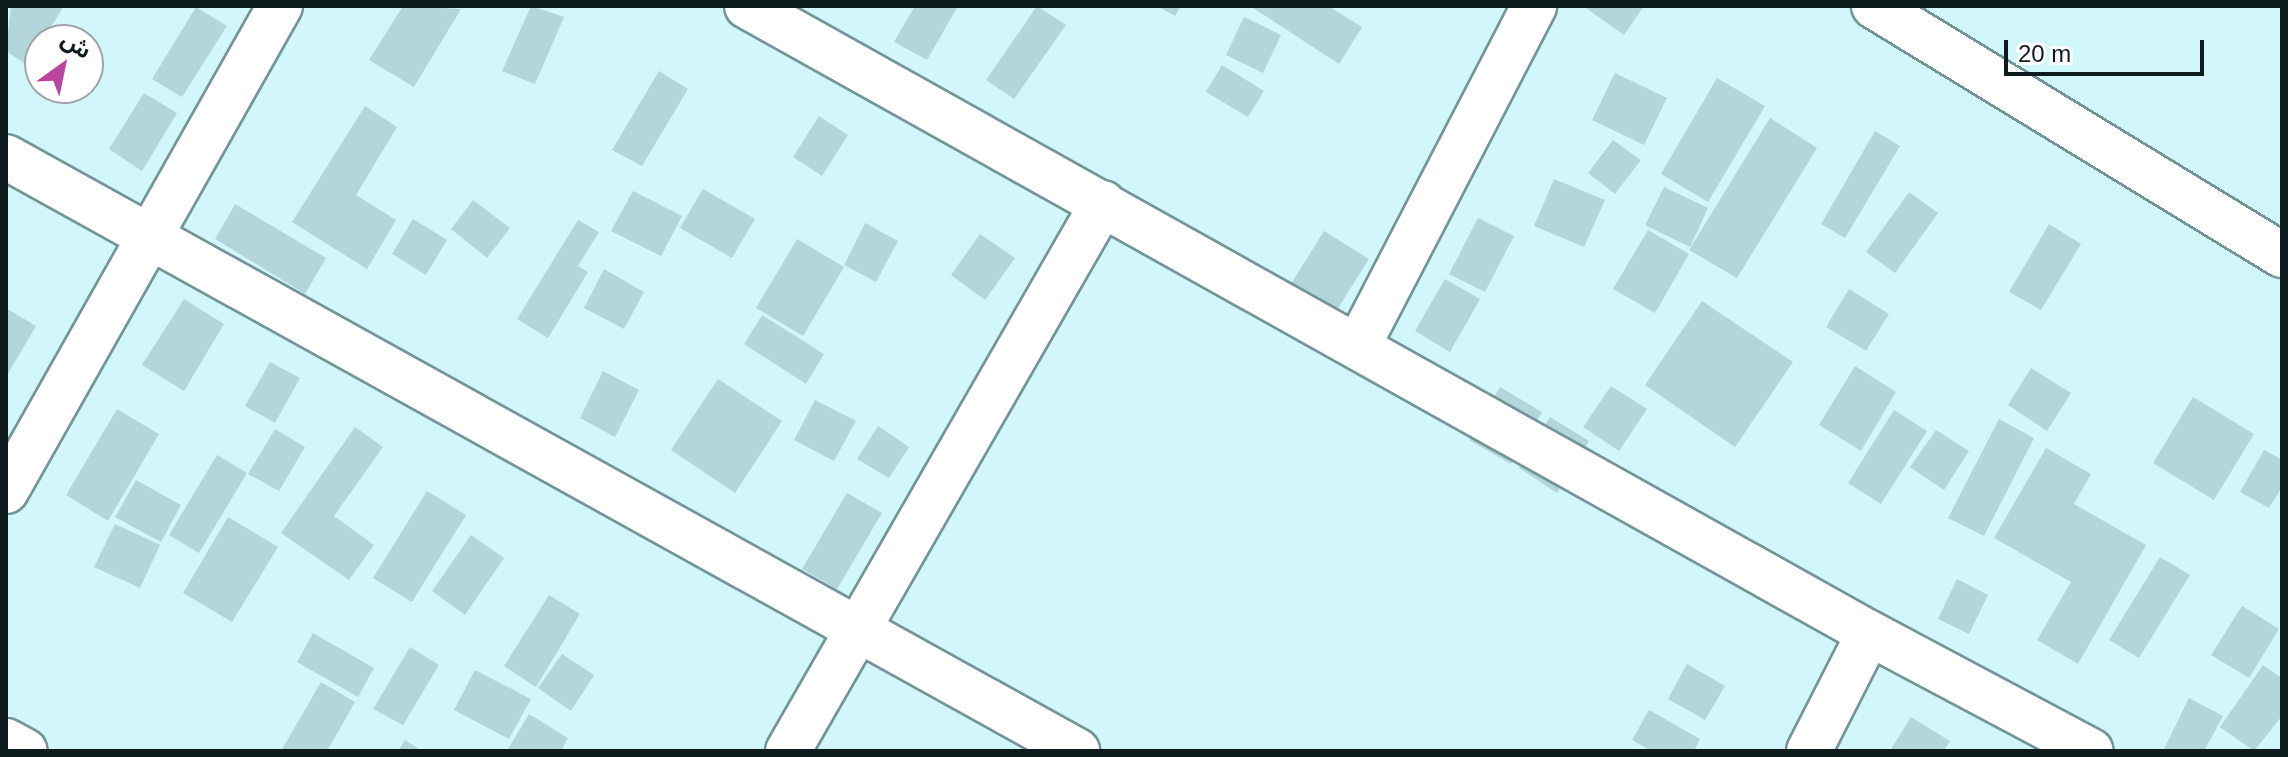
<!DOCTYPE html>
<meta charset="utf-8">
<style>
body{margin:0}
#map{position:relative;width:2288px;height:757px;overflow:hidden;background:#d2f7fa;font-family:Helvetica,"Noto Sans Arabic",sans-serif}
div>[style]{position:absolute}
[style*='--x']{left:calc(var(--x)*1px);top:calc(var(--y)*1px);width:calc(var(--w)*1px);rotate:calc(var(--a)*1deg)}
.building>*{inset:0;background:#b2d6da}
.roads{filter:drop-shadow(2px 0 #739598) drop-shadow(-2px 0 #739598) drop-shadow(0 2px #739598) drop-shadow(0 -2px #739598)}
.minor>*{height:44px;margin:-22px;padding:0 22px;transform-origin:22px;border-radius:22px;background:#fff}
span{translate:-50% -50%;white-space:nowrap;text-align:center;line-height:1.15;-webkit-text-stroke:7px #fff;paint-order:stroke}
.frame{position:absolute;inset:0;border:8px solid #0f1c1e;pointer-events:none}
.north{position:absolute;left:24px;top:24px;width:80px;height:80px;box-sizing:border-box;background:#fff;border:2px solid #9fa4a5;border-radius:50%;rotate:33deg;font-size:22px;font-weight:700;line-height:32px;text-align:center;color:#0f1c1e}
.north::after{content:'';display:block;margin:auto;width:28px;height:36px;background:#b9459e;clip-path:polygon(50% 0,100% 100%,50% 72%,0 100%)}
.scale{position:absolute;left:2004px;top:40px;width:200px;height:36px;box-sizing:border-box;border:4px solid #0f1c1e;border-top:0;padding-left:10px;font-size:24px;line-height:28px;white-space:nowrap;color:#0f1c1e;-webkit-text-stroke:6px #fff;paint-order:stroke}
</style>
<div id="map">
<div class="building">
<div style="clip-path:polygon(11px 6px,64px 6px,27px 65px,6px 51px)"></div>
<div style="clip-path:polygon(403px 6px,461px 9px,414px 87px,369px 60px)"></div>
<div style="clip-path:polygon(531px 6px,564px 17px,535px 84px,502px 71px)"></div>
<div style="clip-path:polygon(915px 6px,958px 6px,927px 60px,894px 42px)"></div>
<div style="clip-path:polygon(1037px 6px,1066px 25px,1014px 99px,986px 80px)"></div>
<div style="clip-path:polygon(1157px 6px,1181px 6px,1175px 16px)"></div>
<div style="clip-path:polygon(1250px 6px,1328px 6px,1362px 27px,1339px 64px)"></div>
<div style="clip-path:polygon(1583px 6px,1644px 6px,1624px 35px)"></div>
<div style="clip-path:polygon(196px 7px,227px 26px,182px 97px,152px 79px)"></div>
<div style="clip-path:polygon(1244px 17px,1281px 35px,1263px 73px,1226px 55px)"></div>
<div style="clip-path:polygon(1222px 65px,1264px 91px,1248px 117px,1206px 92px)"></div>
<div style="clip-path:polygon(659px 71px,688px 89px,642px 166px,612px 150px)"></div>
<div style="clip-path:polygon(1615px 73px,1667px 98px,1644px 145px,1592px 120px)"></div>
<div style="clip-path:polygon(1717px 78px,1765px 106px,1708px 202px,1661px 174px)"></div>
<div style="clip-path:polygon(144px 93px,177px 113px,142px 171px,109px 149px)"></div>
<div style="clip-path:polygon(365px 106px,397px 127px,356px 195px,396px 220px,367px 269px,292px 222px)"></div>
<div style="clip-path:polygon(819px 116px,848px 135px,822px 176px,793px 157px)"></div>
<div style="clip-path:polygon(1770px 118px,1817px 148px,1737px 278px,1689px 250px)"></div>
<div style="clip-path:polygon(1875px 131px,1900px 146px,1845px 238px,1821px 224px)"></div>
<div style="clip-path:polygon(1613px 140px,1641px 160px,1615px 194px,1588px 173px)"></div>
<div style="clip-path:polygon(1554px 179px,1605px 200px,1584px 247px,1534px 226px)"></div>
<div style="clip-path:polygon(1664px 187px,1708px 208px,1690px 247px,1645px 225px)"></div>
<div style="clip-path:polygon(703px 189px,755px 219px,732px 258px,680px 228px)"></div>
<div style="clip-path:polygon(633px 191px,682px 216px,661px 256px,611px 231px)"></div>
<div style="clip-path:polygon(1909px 192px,1938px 213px,1895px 273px,1866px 252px)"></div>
<div style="clip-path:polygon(473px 200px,510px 228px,487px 258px,451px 229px)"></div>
<div style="clip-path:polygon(235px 204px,326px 258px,305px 294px,215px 239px)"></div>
<div style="clip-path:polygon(1478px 218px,1514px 236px,1485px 292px,1449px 274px)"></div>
<div style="clip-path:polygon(413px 219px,447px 240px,426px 275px,392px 254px)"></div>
<div style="clip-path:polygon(578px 220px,599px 232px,578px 266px,588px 272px,548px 338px,517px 319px)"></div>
<div style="clip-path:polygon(865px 223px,898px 241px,876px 282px,844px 265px)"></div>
<div style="clip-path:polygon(2049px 224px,2081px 244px,2041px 310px,2009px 292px)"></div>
<div style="clip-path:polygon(1648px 230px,1689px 254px,1655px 313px,1613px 289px)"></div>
<div style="clip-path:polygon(1324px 231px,1369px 259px,1323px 332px,1279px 303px)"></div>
<div style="clip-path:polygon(980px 234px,1015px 258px,985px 300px,951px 275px)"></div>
<div style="clip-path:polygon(797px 239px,844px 267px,803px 336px,756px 308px)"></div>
<div style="clip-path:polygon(604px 269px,644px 292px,624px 329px,584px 308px)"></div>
<div style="clip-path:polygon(1445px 279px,1480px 299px,1450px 352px,1415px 331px)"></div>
<div style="clip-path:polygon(1849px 289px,1889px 314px,1866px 351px,1826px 327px)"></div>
<div style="clip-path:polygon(184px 299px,224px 324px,184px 391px,142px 365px)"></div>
<div style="clip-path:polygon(1702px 301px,1793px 362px,1735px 447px,1645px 385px)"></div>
<div style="clip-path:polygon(6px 308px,36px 326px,6px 377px)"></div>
<div style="clip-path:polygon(762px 315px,824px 354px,806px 384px,744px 344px)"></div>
<div style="clip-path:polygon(270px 362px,300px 378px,275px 423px,245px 406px)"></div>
<div style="clip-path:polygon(1855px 366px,1896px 392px,1861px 451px,1819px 425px)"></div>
<div style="clip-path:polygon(2031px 368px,2071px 393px,2047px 431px,2008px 405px)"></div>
<div style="clip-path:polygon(603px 371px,639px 390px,615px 437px,580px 418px)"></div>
<div style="clip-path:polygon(718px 379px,782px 421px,735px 493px,671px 450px)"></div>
<div style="clip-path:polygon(1611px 386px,1647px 409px,1619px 451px,1583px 427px)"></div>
<div style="clip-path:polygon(1500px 387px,1542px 412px,1511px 464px,1469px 440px)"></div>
<div style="clip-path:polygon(2193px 397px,2254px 434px,2214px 500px,2153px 463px)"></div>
<div style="clip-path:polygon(815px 400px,856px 421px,834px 461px,794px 440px)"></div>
<div style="clip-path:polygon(117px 409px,159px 434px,108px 521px,66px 495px)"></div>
<div style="clip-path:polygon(1894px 410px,1927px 431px,1881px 504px,1848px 483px)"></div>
<div style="clip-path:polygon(1550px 417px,1589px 441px,1557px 493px,1519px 468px)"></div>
<div style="clip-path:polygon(1999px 419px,2034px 438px,1984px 536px,1948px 518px)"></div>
<div style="clip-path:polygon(878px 426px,909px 447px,889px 478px,857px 459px)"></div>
<div style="clip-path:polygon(355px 427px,383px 447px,334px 516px,374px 545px,349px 580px,281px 533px)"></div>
<div style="clip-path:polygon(275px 429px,305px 447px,279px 491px,248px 474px)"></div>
<div style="clip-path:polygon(1936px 430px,1969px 451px,1944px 490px,1910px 467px)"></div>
<div style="clip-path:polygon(2046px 448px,2091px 474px,2074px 504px,2146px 545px,2078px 664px,2037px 640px,2071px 582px,1994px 538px)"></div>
<div style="clip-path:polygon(2264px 450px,2282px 460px,2282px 487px,2269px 508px,2240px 492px)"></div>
<div style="clip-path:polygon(217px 455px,247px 473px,199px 553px,169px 535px)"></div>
<div style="clip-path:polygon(136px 480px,181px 505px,161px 542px,115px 517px)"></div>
<div style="clip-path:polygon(427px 491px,466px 515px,412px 602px,373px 578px)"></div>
<div style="clip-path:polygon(847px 493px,882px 513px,837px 589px,802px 569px)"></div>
<div style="clip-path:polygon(228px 517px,278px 547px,232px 622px,183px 593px)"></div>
<div style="clip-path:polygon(115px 524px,160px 545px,140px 588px,94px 567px)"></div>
<div style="clip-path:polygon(471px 535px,504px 558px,465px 615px,432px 591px)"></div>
<div style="clip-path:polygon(2160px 557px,2190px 575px,2139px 658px,2109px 640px)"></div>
<div style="clip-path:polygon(1957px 579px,1988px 595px,1969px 634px,1938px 619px)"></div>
<div style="clip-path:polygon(549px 595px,580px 614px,536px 687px,504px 666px)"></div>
<div style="clip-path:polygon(2242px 606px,2279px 629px,2249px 678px,2211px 655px)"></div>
<div style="clip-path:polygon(313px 633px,374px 668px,358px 697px,297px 662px)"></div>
<div style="clip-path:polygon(410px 647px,439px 665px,403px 725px,373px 709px)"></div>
<div style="clip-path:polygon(562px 654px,594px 675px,571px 711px,538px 688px)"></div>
<div style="clip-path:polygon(1687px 664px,1725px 686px,1705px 720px,1668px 699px)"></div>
<div style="clip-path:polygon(2263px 665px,2282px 678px,2282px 716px,2254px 751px,2220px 727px)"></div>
<div style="clip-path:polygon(475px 670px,531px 699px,509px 739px,454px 710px)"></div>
<div style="clip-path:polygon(321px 682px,355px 702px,327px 751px,281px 751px)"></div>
<div style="clip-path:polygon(2189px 698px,2223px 716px,2204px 751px,2168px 751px,2164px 749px)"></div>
<div style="clip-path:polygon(1649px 710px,1700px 739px,1694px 751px,1651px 751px,1632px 740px)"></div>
<div style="clip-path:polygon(529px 714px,568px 738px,561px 751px,507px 751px)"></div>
<div style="clip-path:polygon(1911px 717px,1950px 741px,1944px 751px,1890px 751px)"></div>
<div style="clip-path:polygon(405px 740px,422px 751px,398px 751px)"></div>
</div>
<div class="roads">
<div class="minor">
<div style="--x:747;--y:6;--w:1285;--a:29.2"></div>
<div style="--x:1869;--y:633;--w:251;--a:28"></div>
<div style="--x:1874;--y:6;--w:478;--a:31.4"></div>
<div style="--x:6;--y:157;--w:1225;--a:29.01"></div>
<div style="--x:1358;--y:346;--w:383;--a:-62.6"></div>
<div style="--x:6;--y:491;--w:557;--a:-60.54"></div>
<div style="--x:6;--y:741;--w:21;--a:28"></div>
<div style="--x:788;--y:751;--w:632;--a:-60.11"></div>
<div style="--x:1809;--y:751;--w:132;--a:-63"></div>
</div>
</div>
<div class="frame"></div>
<div class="north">ش</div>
<div class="scale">20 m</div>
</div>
